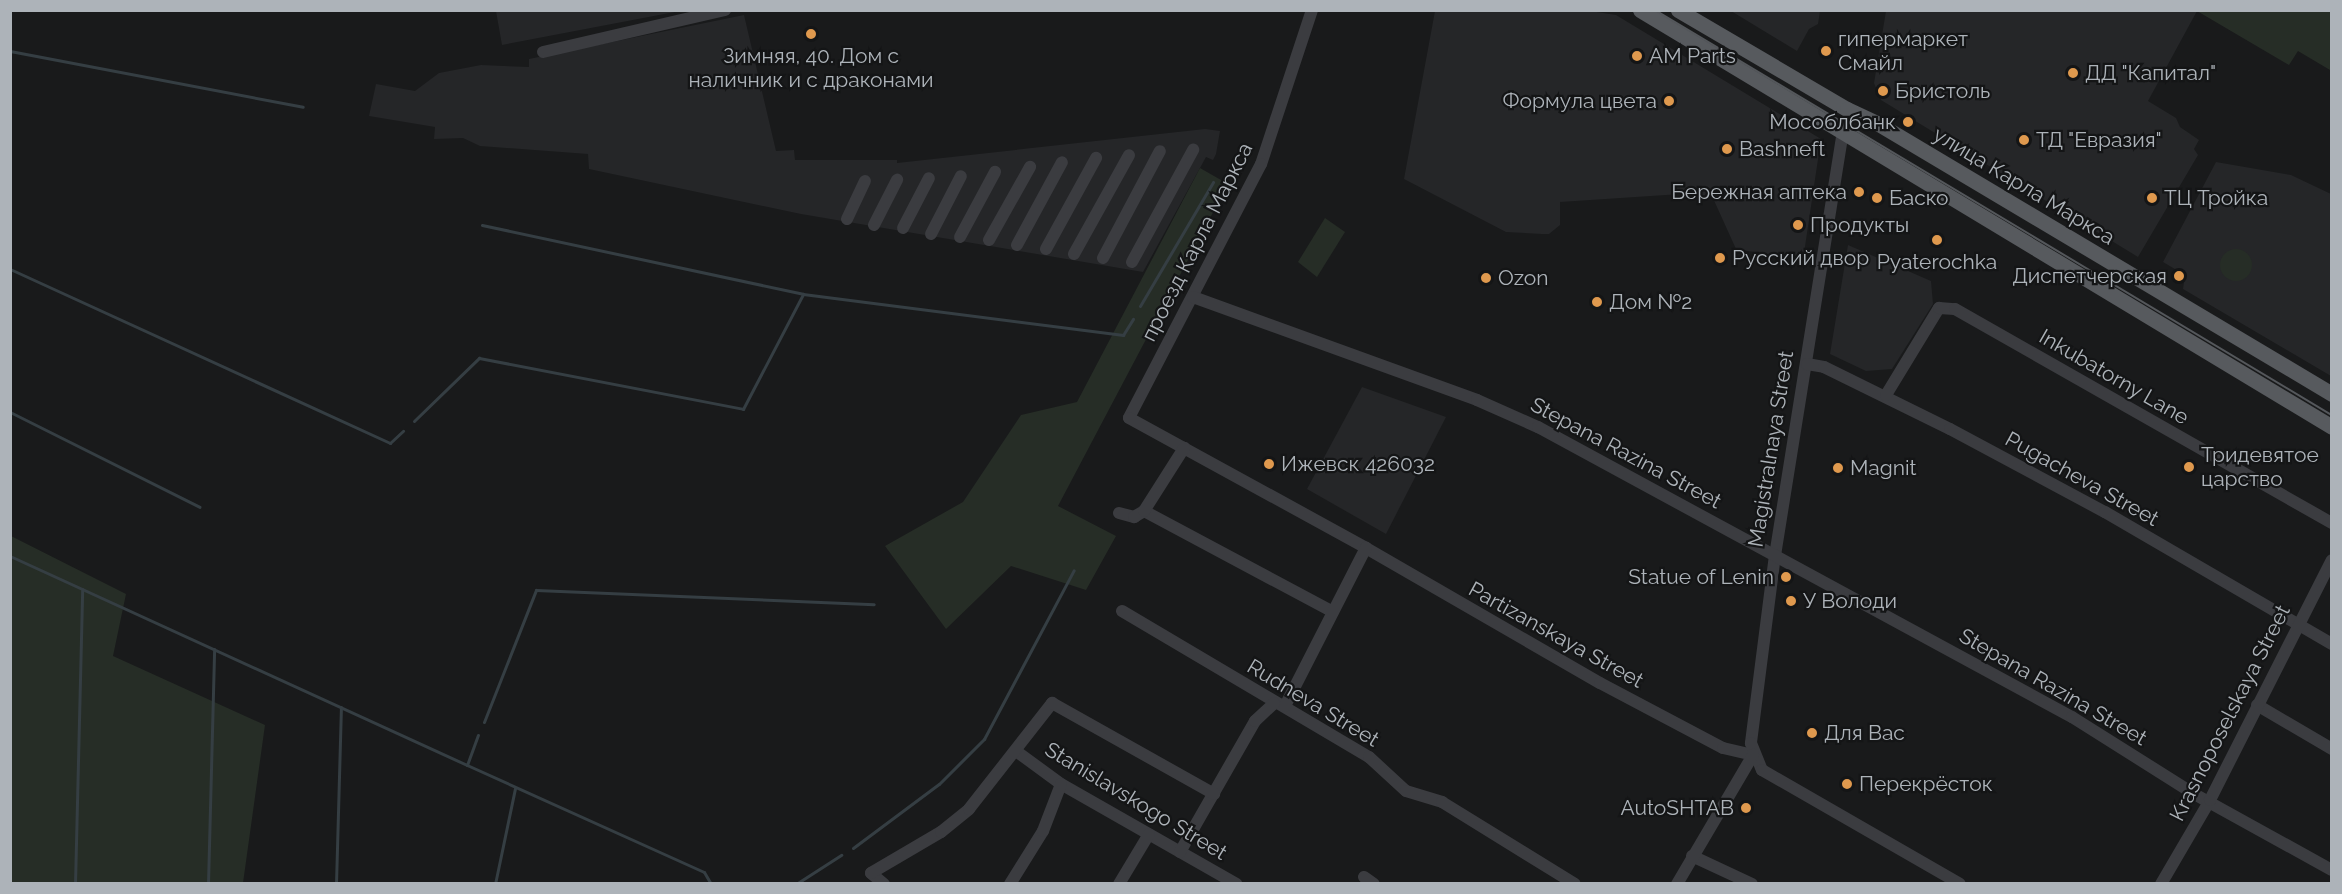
<!DOCTYPE html>
<meta charset="utf-8">
<style>
body{margin:0}
#map{position:relative;width:2342px;height:894px;overflow:hidden;background:#191a1b;font-family:Raleway,sans-serif}
div>[style]{position:absolute}
[style*='--x']{left:calc(var(--x)*1px);top:calc(var(--y)*1px);width:calc(var(--w)*1px);rotate:calc(var(--a)*1deg)}
.built>*{inset:0;background:#252628}
.green>*{inset:0;background:#262d26}
.round{border-radius:50%}
.stream>*{height:3px;margin:-1.5px;padding:0 1.5px;transform-origin:1.5px;border-radius:1.5px;background:#353e43}
.minor>*{height:12px;margin:-6px;padding:0 6px;transform-origin:6px;border-radius:6px;background:#3b3c40}
.major>*{height:15px;margin:-7.5px;padding:0 7.5px;transform-origin:7.5px;border-radius:7.5px;background:#575a5e}
.tram>*{height:1.5px;margin:-0.75px;padding:0 0.75px;transform-origin:0.75px;border-radius:0.75px;background:#54575b}
.dots>*{width:16px;height:16px;translate:-50% -50%;box-sizing:border-box;border:3px solid #141516;border-radius:50%}
span{translate:-50% -50%;white-space:nowrap;text-align:center;line-height:1.15;-webkit-text-stroke:4.5px #141516;paint-order:stroke}
.poi-label{font-size:21px;color:#adb3b9}
.left{translate:0 -50%;text-align:left}
.right{translate:-100% -50%;text-align:right}
.street-label{font-size:21px;color:#adb3b9}
.frame{position:absolute;inset:0;border:12px solid #adb3b9;pointer-events:none}
</style>
<div id="map">
<div class="built">
<div style="clip-path:polygon(1584px 10px,1616px 15px,1821px 139px,1803px 260px,1736px 249px,1712px 196px,1681px 194px,1560px 202px,1560px 225px,1549px 234px,1542px 234px,1506px 232px,1404px 179px,1435px 11px)"></div>
<div style="clip-path:polygon(499px 11px,499px 10px,680px 11px,502px 45px,496px 11px)"></div>
<div style="clip-path:polygon(1731px 11px,1820px 11px,1818px 24px,1809px 29px,1797px 51px)"></div>
<div style="clip-path:polygon(1886px 11px,2197px 11px,2148px 101px,2176px 118px,2180px 127px,2199px 140px,2194px 149px,2198px 155px,2138px 257px,1881px 100px,1874px 83px)"></div>
<div style="clip-path:polygon(744px 15px,776px 151px,794px 150px,795px 160px,897px 160px,897px 163px,1205px 129px,1220px 131px,1216px 154px,1213px 160px,1206px 157px,1143px 272px,801px 214px,589px 169px,588px 154px,480px 146px,463px 138px,434px 139px,435px 127px,369px 116px,376px 84px,415px 91px,439px 73px,481px 65px,529px 67px,529px 59px)"></div>
<div style="clip-path:polygon(2216px 162px,2291px 175px,2331px 194px,2331px 376px,2183px 289px,2185px 275px,2163px 262px)"></div>
<div style="clip-path:polygon(1848px 245px,1931px 281px,1933px 304px,1892px 369px,1866px 371px,1830px 354px)"></div>
<div style="clip-path:polygon(1362px 387px,1446px 417px,1386px 534px,1307px 489px)"></div>
</div>
<div class="green">
<div style="clip-path:polygon(2197px 11px,2331px 11px,2331px 66px,2330px 70px,2298px 51px,2289px 65px)"></div>
<div style="clip-path:polygon(1200px 168px,1228px 184px,1058px 506px,1116px 536px,1086px 590px,1011px 566px,946px 629px,885px 546px,963px 502px,1021px 415px,1077px 402px)"></div>
<div style="clip-path:polygon(1325px 218px,1345px 232px,1317px 277px,1298px 262px)"></div>
<div class="round" style="left:2220px;top:249px;width:32px;height:32px"></div>
<div style="clip-path:polygon(11px 536px,126px 594px,113px 656px,265px 725px,243px 883px,11px 883px)"></div>
</div>
<div class="stream">
<div style="--x:10;--y:51;--w:298;--a:10.8"></div>
<div style="--x:482;--y:225;--w:328;--a:12.1"></div>
<div style="--x:10;--y:269;--w:418;--a:24.6"></div>
<div style="--x:390;--y:443;--w:18;--a:-43"></div>
<div style="--x:1140;--y:306;--w:144;--a:-59.5"></div>
<div style="--x:10;--y:412;--w:212;--a:26.6"></div>
<div style="--x:414;--y:421;--w:91;--a:-44.1"></div>
<div style="--x:479;--y:358;--w:269;--a:10.9"></div>
<div style="--x:743;--y:409;--w:130;--a:-62.4"></div>
<div style="--x:803;--y:294;--w:323;--a:7.3"></div>
<div style="--x:1123;--y:335;--w:19;--a:-58"></div>
<div style="--x:10;--y:556;--w:503;--a:24.58"></div>
<div style="--x:467;--y:765;--w:32;--a:-70"></div>
<div style="--x:484;--y:722;--w:142;--a:-68.5"></div>
<div style="--x:536;--y:590;--w:338;--a:2.4"></div>
<div style="--x:467;--y:765;--w:260;--a:24.3"></div>
<div style="--x:704;--y:872;--w:14;--a:60"></div>
<div style="--x:853;--y:848;--w:107;--a:-36.7"></div>
<div style="--x:939;--y:784;--w:64;--a:-45"></div>
<div style="--x:984;--y:739;--w:191;--a:-62"></div>
<div style="--x:75;--y:884;--w:295;--a:-88.6"></div>
<div style="--x:208;--y:884;--w:235;--a:-88.5"></div>
<div style="--x:336;--y:884;--w:177;--a:-88.4"></div>
<div style="--x:495;--y:884;--w:98;--a:-78.2"></div>
<div style="--x:796;--y:884;--w:54;--a:-32.8"></div>
</div>
<div class="minor">
<div style="--x:1312;--y:10;--w:162;--a:108.3"></div>
<div style="--x:1261;--y:164;--w:286;--a:117.5"></div>
<div style="--x:1129;--y:418;--w:270;--a:28.7"></div>
<div style="--x:1366;--y:548;--w:270;--a:30"></div>
<div style="--x:1600;--y:683;--w:139;--a:27.9"></div>
<div style="--x:1723;--y:748;--w:31;--a:13"></div>
<div style="--x:543;--y:52;--w:187;--a:-13"></div>
<div style="--x:1843;--y:131;--w:429;--a:99.1"></div>
<div style="--x:1775;--y:555;--w:190;--a:97.3"></div>
<div style="--x:1751;--y:743;--w:29;--a:68"></div>
<div style="--x:1762;--y:770;--w:228;--a:29.9"></div>
<div style="--x:847;--y:219;--w:42;--a:-64.7"></div>
<div style="--x:874;--y:225;--w:51;--a:-62.9"></div>
<div style="--x:903;--y:228;--w:56;--a:-62.5"></div>
<div style="--x:931;--y:234;--w:65;--a:-62.7"></div>
<div style="--x:960;--y:237;--w:74;--a:-61.7"></div>
<div style="--x:989;--y:240;--w:84;--a:-60.7"></div>
<div style="--x:1017;--y:245;--w:94;--a:-61.5"></div>
<div style="--x:1046;--y:249;--w:104;--a:-61.2"></div>
<div style="--x:1074;--y:254;--w:113;--a:-60.9"></div>
<div style="--x:1103;--y:258;--w:121;--a:-62"></div>
<div style="--x:1132;--y:262;--w:128;--a:-61.4"></div>
<div style="--x:1193;--y:297;--w:302;--a:19.9"></div>
<div style="--x:1477;--y:400;--w:67;--a:23.9"></div>
<div style="--x:1538;--y:427;--w:608;--a:28.51"></div>
<div style="--x:2072;--y:717;--w:146;--a:32.2"></div>
<div style="--x:2196;--y:795;--w:155;--a:28.9"></div>
<div style="--x:1807;--y:364;--w:17;--a:10"></div>
<div style="--x:1824;--y:367;--w:140;--a:26.2"></div>
<div style="--x:1950;--y:429;--w:176;--a:28.2"></div>
<div style="--x:2105;--y:512;--w:263;--a:30.2"></div>
<div style="--x:1886;--y:395;--w:102;--a:-58.7"></div>
<div style="--x:1939;--y:308;--w:16;--a:4"></div>
<div style="--x:1955;--y:309;--w:434;--a:29.6"></div>
<div style="--x:1144;--y:511;--w:214;--a:28.1"></div>
<div style="--x:1119;--y:513;--w:16;--a:15"></div>
<div style="--x:1134;--y:517;--w:12;--a:-31"></div>
<div style="--x:1144;--y:511;--w:75;--a:-57.6"></div>
<div style="--x:1122;--y:611;--w:287;--a:30.6"></div>
<div style="--x:1369;--y:757;--w:50;--a:42.6"></div>
<div style="--x:1406;--y:791;--w:38;--a:17"></div>
<div style="--x:1442;--y:802;--w:156;--a:31.7"></div>
<div style="--x:2257;--y:705;--w:87;--a:30.4"></div>
<div style="--x:1285;--y:706;--w:178;--a:-62.9"></div>
<div style="--x:1016;--y:751;--w:56;--a:36.3"></div>
<div style="--x:1061;--y:784;--w:202;--a:29.7"></div>
<div style="--x:1180;--y:852;--w:151;--a:-60.2"></div>
<div style="--x:1255;--y:721;--w:26;--a:-43"></div>
<div style="--x:1692;--y:856;--w:66;--a:25"></div>
<div style="--x:1364;--y:877;--w:12;--a:35"></div>
<div style="--x:884;--y:884;--w:17;--a:-140"></div>
<div style="--x:871;--y:873;--w:81;--a:-30.4"></div>
<div style="--x:941;--y:832;--w:36;--a:-39"></div>
<div style="--x:969;--y:809;--w:135;--a:-51.9"></div>
<div style="--x:1052;--y:703;--w:186;--a:29.3"></div>
<div style="--x:1010;--y:884;--w:62;--a:-58.1"></div>
<div style="--x:1043;--y:831;--w:50;--a:-69"></div>
<div style="--x:1119;--y:884;--w:58;--a:-59"></div>
<div style="--x:1677;--y:884;--w:150;--a:-59.5"></div>
<div style="--x:2161;--y:884;--w:97;--a:-59.7"></div>
<div style="--x:2210;--y:800;--w:269;--a:-63.1"></div>
</div>
<div class="major">
<div style="--x:1640;--y:10;--w:808;--a:31.07"></div>
<div style="--x:1678;--y:10;--w:196;--a:30.4"></div>
<div style="--x:1847;--y:109;--w:33;--a:25"></div>
<div style="--x:1877;--y:123;--w:530;--a:30.78"></div>
</div>
<div class="tram">
<div style="--x:1655;--y:10;--w:789;--a:30.89"></div>
</div>
<div class="dots">
<div style="left:811px;top:34px;background:#df994e"></div>
<div style="left:1826px;top:51px;background:#df994e"></div>
<div style="left:1637px;top:56px;background:#df994e"></div>
<div style="left:2073px;top:73px;background:#df994e"></div>
<div style="left:1883px;top:91px;background:#df994e"></div>
<div style="left:1669px;top:101px;background:#df994e"></div>
<div style="left:1908px;top:122px;background:#df994e"></div>
<div style="left:2024px;top:140px;background:#df994e"></div>
<div style="left:1727px;top:149px;background:#df994e"></div>
<div style="left:1859px;top:192px;background:#df994e"></div>
<div style="left:1877px;top:198px;background:#df994e"></div>
<div style="left:2152px;top:198px;background:#df994e"></div>
<div style="left:1798px;top:225px;background:#df994e"></div>
<div style="left:1937px;top:240px;background:#df994e"></div>
<div style="left:1720px;top:258px;background:#df994e"></div>
<div style="left:2179px;top:276px;background:#df994e"></div>
<div style="left:1486px;top:278px;background:#df994e"></div>
<div style="left:1597px;top:302px;background:#df994e"></div>
<div style="left:1269px;top:464px;background:#df994e"></div>
<div style="left:2189px;top:467px;background:#df994e"></div>
<div style="left:1838px;top:468px;background:#df994e"></div>
<div style="left:1786px;top:577px;background:#df994e"></div>
<div style="left:1791px;top:601px;background:#df994e"></div>
<div style="left:1812px;top:733px;background:#df994e"></div>
<div style="left:1847px;top:784px;background:#df994e"></div>
<div style="left:1746px;top:808px;background:#df994e"></div>
</div>
<div class="poi-label">
<span class="left" style="left:1838px;top:51px">гипермаркет<br>Смайл</span>
<span style="left:811px;top:68px">Зимняя, 40. Дом с<br>наличник и с драконами</span>
<span class="left" style="left:1649px;top:56px">AM Parts</span>
<span class="left" style="left:2085px;top:73px">ДД "Капитал"</span>
<span class="left" style="left:1895px;top:91px">Бристоль</span>
<span class="right" style="left:1657px;top:101px">Формула цвета</span>
<span class="right" style="left:1896px;top:122px">Мособлбанк</span>
<span class="left" style="left:2036px;top:140px">ТД "Евразия"</span>
<span class="left" style="left:1739px;top:149px">Bashneft</span>
<span class="right" style="left:1847px;top:192px">Бережная аптека</span>
<span class="left" style="left:1889px;top:198px">Баско</span>
<span class="left" style="left:2164px;top:198px">ТЦ Тройка</span>
<span class="left" style="left:1810px;top:225px">Продукты</span>
<span class="left" style="left:1732px;top:258px">Русский двор</span>
<span style="left:1937px;top:262px">Pyaterochka</span>
<span class="right" style="left:2167px;top:276px">Диспетчерская</span>
<span class="left" style="left:1498px;top:278px">Ozon</span>
<span class="left" style="left:1609px;top:302px">Дом №2</span>
<span class="left" style="left:2201px;top:467px">Тридевятое<br>царство</span>
<span class="left" style="left:1281px;top:464px">Ижевск 426032</span>
<span class="left" style="left:1850px;top:468px">Magnit</span>
<span class="right" style="left:1774px;top:577px">Statue of Lenin</span>
<span class="left" style="left:1803px;top:601px">У Володи</span>
<span class="left" style="left:1824px;top:733px">Для Вас</span>
<span class="left" style="left:1859px;top:784px">Перекрёсток</span>
<span class="right" style="left:1734px;top:808px">AutoSHTAB</span>
</div>
<div class="street-label">
<span style="left:2024px;top:186px;rotate:31deg">улица Карла Маркса</span>
<span style="left:1197px;top:242px;rotate:-63deg">проезд Карла Маркса</span>
<span style="left:2114px;top:377px;rotate:30deg">Inkubatorny Lane</span>
<span style="left:1771px;top:449px;rotate:-81deg">Magistralnaya Street</span>
<span style="left:1626px;top:453px;rotate:28deg">Stepana Razina Street</span>
<span style="left:2082px;top:479px;rotate:29deg">Pugacheva Street</span>
<span style="left:1556px;top:635px;rotate:29deg">Partizanskaya Street</span>
<span style="left:2053px;top:687px;rotate:30deg">Stepana Razina Street</span>
<span style="left:1313px;top:703px;rotate:31deg">Rudneva Street</span>
<span style="left:2230px;top:713px;rotate:-63deg">Krasnoposelskaya Street</span>
<span style="left:1136px;top:801px;rotate:31deg">Stanislavskogo Street</span>
</div>
<div class="frame"></div>
</div>
